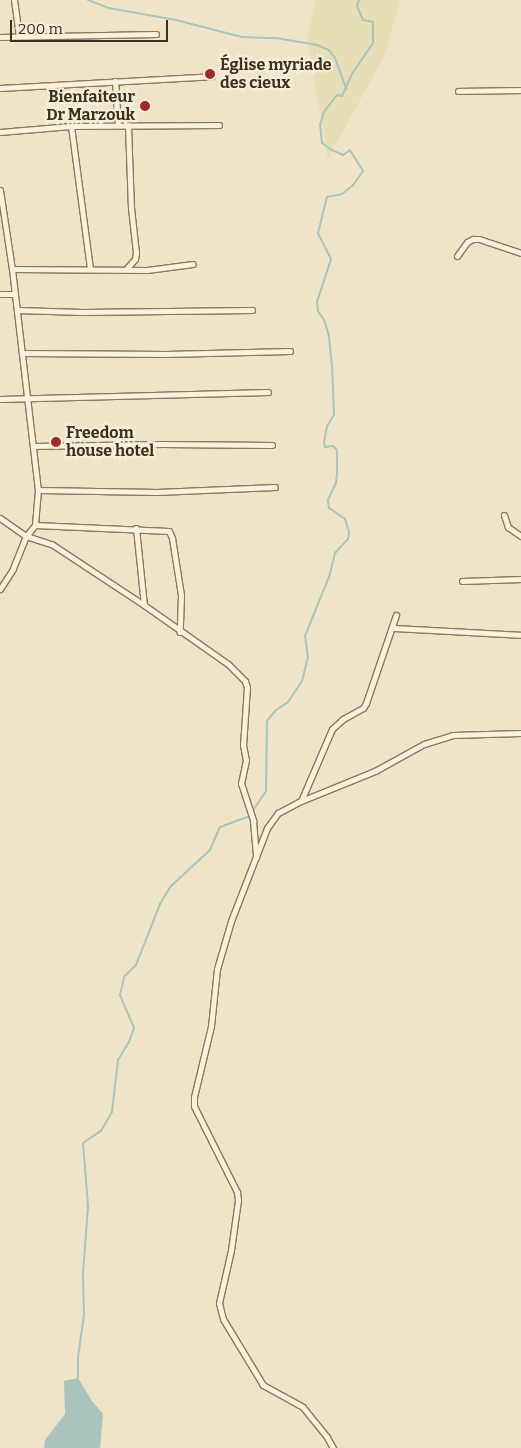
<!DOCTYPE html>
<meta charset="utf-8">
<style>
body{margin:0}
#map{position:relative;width:521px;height:1448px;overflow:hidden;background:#f0e4c8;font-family:Bitter,serif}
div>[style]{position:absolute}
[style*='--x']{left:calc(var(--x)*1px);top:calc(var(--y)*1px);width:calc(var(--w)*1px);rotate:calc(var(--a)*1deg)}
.farmland>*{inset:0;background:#e6deb5}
.water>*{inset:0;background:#a9c4bc}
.stream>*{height:2px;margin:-1px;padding:0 1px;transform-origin:1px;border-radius:1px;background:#a9c4bc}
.roads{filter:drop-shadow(1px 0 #8d765c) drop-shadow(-1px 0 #8d765c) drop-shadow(0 1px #8d765c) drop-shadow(0 -1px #8d765c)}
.street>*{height:5px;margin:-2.5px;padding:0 2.5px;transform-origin:2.5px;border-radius:2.5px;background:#faf1dc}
.dots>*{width:14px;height:14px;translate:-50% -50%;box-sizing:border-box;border:2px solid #f7eed8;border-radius:50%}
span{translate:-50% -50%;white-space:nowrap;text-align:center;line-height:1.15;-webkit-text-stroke:4.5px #f7eed8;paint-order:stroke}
.poi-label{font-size:16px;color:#3d2e20;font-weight:700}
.left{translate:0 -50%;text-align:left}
.right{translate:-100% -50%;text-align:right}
.scale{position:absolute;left:10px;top:20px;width:158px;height:22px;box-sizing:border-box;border:2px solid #3d2e20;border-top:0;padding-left:6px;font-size:15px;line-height:18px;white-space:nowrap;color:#3d2e20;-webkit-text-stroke:4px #f7eed8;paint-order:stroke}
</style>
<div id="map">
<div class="farmland">
<div style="clip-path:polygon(316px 0,400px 0,385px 54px,328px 159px,307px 39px)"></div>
</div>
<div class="water">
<div style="clip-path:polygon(78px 1378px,92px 1401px,103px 1414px,100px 1448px,44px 1448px,45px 1440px,65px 1414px,64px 1381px)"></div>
</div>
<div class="stream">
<div style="--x:88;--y:0;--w:22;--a:21"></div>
<div style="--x:109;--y:8;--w:68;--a:10.2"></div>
<div style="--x:176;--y:20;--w:68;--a:14.4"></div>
<div style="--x:242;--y:37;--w:34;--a:2"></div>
<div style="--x:276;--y:38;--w:42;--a:9.7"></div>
<div style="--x:317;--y:45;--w:13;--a:23"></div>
<div style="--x:329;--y:50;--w:10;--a:53"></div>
<div style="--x:335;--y:58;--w:33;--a:70"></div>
<div style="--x:252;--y:812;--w:25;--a:-56"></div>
<div style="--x:266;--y:791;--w:70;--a:-89.2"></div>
<div style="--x:267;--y:721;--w:13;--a:-51"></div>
<div style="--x:275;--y:711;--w:16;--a:-35"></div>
<div style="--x:288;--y:702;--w:25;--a:-56"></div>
<div style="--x:302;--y:681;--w:25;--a:-76"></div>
<div style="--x:308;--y:657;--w:21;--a:-98"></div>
<div style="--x:305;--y:636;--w:64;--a:-67.9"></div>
<div style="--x:329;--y:577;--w:25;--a:-76"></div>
<div style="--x:335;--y:553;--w:19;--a:-47"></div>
<div style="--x:348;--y:539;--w:7;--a:-82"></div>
<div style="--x:349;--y:532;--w:14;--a:-107"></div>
<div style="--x:345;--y:519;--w:19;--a:-145"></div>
<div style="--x:329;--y:508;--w:8;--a:-97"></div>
<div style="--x:328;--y:500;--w:19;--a:-65"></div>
<div style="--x:336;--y:483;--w:10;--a:-84"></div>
<div style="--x:337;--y:473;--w:23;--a:-90"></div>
<div style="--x:337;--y:450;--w:6;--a:-135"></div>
<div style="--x:333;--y:446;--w:8;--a:173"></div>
<div style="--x:325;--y:447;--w:5;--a:-101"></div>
<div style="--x:324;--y:442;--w:16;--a:-79"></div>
<div style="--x:327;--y:426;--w:13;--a:-58"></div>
<div style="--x:334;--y:415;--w:49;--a:-92.3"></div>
<div style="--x:332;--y:366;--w:30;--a:-96"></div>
<div style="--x:329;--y:336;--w:17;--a:-107"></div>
<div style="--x:324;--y:320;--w:11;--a:-124"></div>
<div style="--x:318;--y:311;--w:9;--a:-96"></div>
<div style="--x:317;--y:302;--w:45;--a:-72"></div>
<div style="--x:331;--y:259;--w:29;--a:-117"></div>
<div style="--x:318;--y:233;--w:37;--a:-76"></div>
<div style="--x:327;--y:197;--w:15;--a:-11"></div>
<div style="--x:342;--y:194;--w:14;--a:-39"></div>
<div style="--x:353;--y:185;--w:17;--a:-54"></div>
<div style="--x:363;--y:171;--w:25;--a:-122"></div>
<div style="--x:350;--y:150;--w:9;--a:144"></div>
<div style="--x:343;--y:155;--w:14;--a:-155"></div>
<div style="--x:330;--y:149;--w:10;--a:-143"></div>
<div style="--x:322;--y:143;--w:18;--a:-96"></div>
<div style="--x:320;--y:125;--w:14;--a:-73"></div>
<div style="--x:324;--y:112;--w:21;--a:-53"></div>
<div style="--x:337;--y:95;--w:5;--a:11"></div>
<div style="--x:342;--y:96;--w:24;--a:-66"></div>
<div style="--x:352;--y:74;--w:37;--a:-56"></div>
<div style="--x:373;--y:43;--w:21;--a:-90"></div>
<div style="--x:373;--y:22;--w:10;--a:-169"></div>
<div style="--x:363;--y:20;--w:15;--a:-113"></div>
<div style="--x:357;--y:6;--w:6;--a:-72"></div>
<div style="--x:78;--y:1378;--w:21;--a:-90"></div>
<div style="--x:78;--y:1357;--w:42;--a:-81.9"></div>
<div style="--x:84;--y:1315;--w:41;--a:-91.4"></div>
<div style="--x:83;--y:1274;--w:68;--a:-85.8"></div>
<div style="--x:88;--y:1206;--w:63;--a:-94.5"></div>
<div style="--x:83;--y:1143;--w:22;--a:-34"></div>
<div style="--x:101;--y:1131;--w:22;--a:-60"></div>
<div style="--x:112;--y:1112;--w:52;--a:-83.4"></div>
<div style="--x:118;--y:1060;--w:21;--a:-59"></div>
<div style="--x:129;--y:1042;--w:15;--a:-70"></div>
<div style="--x:134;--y:1028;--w:36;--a:-113"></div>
<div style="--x:120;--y:995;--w:18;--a:-77"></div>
<div style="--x:124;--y:977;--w:17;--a:-45"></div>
<div style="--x:136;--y:965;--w:66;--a:-68.5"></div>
<div style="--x:160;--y:904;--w:21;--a:-59"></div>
<div style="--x:171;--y:886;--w:53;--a:-42.7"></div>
<div style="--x:210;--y:850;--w:25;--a:-67"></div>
<div style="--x:220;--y:827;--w:32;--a:-20"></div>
</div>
<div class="roads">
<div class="street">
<div style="--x:14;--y:0;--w:36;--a:82"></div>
<div style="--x:0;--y:37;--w:156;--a:-1.1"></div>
<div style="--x:115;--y:81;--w:44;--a:86.1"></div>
<div style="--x:0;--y:88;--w:212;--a:-3.2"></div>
<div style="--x:458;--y:91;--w:63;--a:-0.9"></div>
<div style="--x:71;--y:126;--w:144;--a:82.4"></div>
<div style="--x:0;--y:132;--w:71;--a:-4.8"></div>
<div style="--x:71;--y:126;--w:148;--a:-0.4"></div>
<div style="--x:0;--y:190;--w:80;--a:81.4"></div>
<div style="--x:12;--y:269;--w:223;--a:83.3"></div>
<div style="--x:38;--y:490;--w:35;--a:95"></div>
<div style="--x:35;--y:525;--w:14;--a:129"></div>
<div style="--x:26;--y:536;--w:35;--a:112"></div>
<div style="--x:13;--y:569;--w:24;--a:123"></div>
<div style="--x:457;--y:256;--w:17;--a:-54"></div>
<div style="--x:467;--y:242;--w:7;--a:-27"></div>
<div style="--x:473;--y:239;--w:6;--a:0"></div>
<div style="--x:479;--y:239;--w:44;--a:18.4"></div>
<div style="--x:12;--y:269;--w:135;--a:0.4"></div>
<div style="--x:147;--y:270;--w:46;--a:-7.4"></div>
<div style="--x:126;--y:269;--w:13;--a:-48"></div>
<div style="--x:135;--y:259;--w:6;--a:-81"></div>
<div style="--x:136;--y:253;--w:45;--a:-96.3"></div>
<div style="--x:131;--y:208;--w:83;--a:-92.1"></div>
<div style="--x:0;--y:294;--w:15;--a:0"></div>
<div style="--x:17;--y:310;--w:65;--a:1.8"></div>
<div style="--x:82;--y:312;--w:170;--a:-0.7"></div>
<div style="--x:22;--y:353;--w:144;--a:0.4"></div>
<div style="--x:166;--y:354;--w:124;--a:-1.4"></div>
<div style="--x:0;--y:399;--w:268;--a:-1.5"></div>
<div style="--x:33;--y:446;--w:130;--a:-0.9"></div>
<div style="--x:163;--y:444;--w:109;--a:0.5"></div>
<div style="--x:38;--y:490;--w:119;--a:1"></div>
<div style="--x:157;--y:492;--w:118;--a:-2.4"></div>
<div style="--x:504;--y:515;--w:13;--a:72"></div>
<div style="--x:508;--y:527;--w:16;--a:35"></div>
<div style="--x:0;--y:518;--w:32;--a:35"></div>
<div style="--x:26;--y:536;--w:28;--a:18"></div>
<div style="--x:53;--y:545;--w:109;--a:33.4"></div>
<div style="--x:144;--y:605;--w:103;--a:35.1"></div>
<div style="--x:228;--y:664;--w:24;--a:45"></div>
<div style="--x:245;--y:681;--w:6;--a:72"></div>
<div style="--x:247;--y:687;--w:58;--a:93.9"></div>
<div style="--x:243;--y:745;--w:15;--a:79"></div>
<div style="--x:246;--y:760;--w:24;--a:102"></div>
<div style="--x:241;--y:783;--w:40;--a:72"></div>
<div style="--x:253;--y:821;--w:36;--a:85"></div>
<div style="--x:35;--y:525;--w:134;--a:2.6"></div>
<div style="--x:169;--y:531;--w:8;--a:67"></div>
<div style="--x:172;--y:538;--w:58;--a:81"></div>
<div style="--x:181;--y:595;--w:37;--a:92"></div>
<div style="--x:136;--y:528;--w:77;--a:84.1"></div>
<div style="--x:462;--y:581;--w:59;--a:-1.9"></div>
<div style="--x:392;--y:628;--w:129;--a:3.1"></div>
<div style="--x:301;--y:801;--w:80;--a:-22.1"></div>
<div style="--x:375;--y:771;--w:56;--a:-28.9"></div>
<div style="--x:424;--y:744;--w:30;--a:-17"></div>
<div style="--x:453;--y:735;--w:68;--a:-1.7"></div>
<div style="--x:333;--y:1448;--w:13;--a:-119"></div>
<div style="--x:327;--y:1437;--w:38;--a:-129"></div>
<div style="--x:303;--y:1407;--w:46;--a:-151.2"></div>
<div style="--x:263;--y:1385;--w:77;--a:-121.2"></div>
<div style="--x:223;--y:1319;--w:16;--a:-104"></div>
<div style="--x:219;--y:1303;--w:54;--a:-77.2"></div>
<div style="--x:231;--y:1250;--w:50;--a:-82"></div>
<div style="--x:238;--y:1200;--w:8;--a:-97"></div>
<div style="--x:237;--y:1192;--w:96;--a:-116.6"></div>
<div style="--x:194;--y:1106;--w:9;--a:-90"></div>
<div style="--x:194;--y:1097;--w:73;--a:-76.5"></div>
<div style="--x:211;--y:1026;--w:57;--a:-84"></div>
<div style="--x:217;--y:969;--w:50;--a:-73.7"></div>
<div style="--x:231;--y:921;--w:100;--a:-68.8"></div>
<div style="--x:267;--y:828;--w:19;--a:-54"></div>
<div style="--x:278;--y:813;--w:26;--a:-28"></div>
<div style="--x:301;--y:801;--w:78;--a:-66.7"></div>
<div style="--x:332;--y:729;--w:15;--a:-42"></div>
<div style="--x:343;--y:719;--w:23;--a:-29"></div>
<div style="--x:363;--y:708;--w:6;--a:-59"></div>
<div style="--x:366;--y:703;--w:93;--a:-71.2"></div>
</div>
</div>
<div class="dots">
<div style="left:210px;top:74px;background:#9e2a2b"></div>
<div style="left:145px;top:106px;background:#9e2a2b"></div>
<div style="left:56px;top:442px;background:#9e2a2b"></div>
</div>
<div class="poi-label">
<span class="left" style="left:220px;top:74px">Église myriade<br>des cieux</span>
<span class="right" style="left:135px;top:106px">Bienfaiteur<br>Dr Marzouk</span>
<span class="left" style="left:66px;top:442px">Freedom<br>house hotel</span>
</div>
<div class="scale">200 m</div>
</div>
